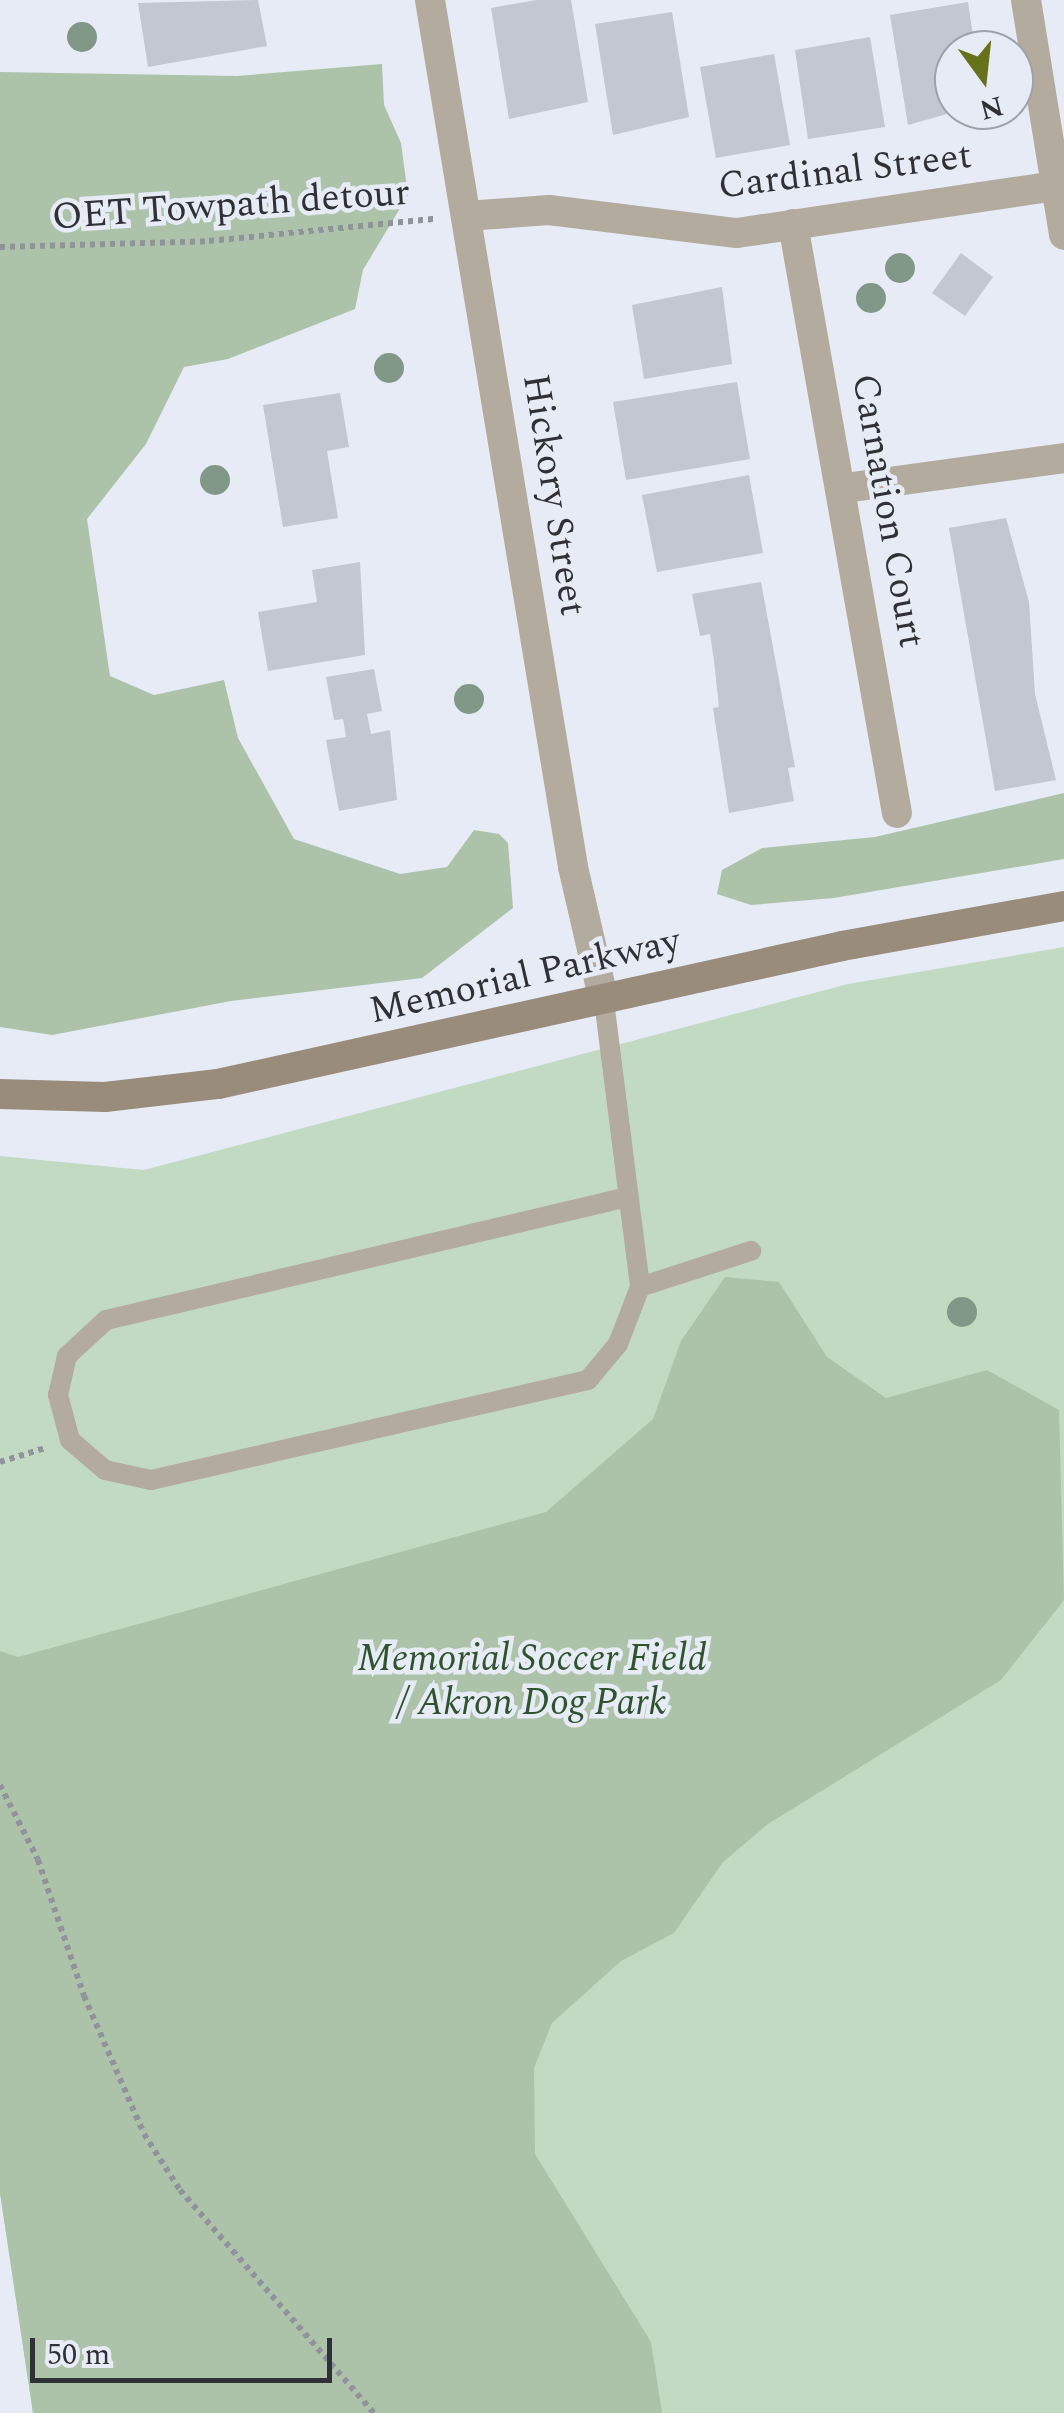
<!DOCTYPE html>
<style>
body{margin:0}
#map{position:relative;width:1064px;height:2413px;overflow:hidden;background:#e6ebf5;font-family:Spectral,serif}
div>[style]{position:absolute}
[style*='--x']{left:calc(var(--x)*1px);top:calc(var(--y)*1px);width:calc(var(--w)*1px);rotate:calc(var(--a)*1deg)}
.green>*{inset:0;background:#c2dac1}
.forest>*{inset:0;background:#acc3aa}
.building>*{inset:0;background:#c2c7d1}
.path>*{height:6px;margin-top:-3px;transform-origin:0;background:repeating-linear-gradient(90deg,#90939b 0 5px,transparent 0 10px)}
.service>*{height:20px;margin:-10px;padding:0 10px;transform-origin:10px;border-radius:10px;background:#b4ab9f}
.minor>*{height:30px;margin:-15px;padding:0 15px;transform-origin:15px;border-radius:15px;background:#b4ab9f}
.secondary>*{height:30px;margin:-15px;padding:0 15px;transform-origin:15px;border-radius:15px;background:#998c7b}
.trees>*{width:30px;height:30px;margin:-15px;border-radius:50%;background:#819788}
span{translate:-50% -50%;white-space:nowrap;text-align:center;line-height:1.15;-webkit-text-stroke:9px #e6ebf5;paint-order:stroke}
.street-label{font-size:38px;color:#303136}
.park-label{font-size:38px;color:#2f532f;font-style:italic}
.north{position:absolute;left:934px;top:30px;width:100px;height:100px;box-sizing:border-box;background:#e6ebf5;border:2px solid #9da1a9;border-radius:50%;rotate:165deg;font-size:28px;font-weight:700;line-height:40px;text-align:center;color:#303136}
.north::after{content:'';display:block;margin:auto;width:35px;height:45px;background:#66711b;clip-path:polygon(50% 0,100% 100%,50% 72%,0 100%)}
.scale{position:absolute;left:30px;top:2338px;width:302px;height:45px;box-sizing:border-box;border:5px solid #303136;border-top:0;padding-left:12px;font-size:30px;line-height:35px;white-space:nowrap;color:#303136;-webkit-text-stroke:8px #e6ebf5;paint-order:stroke}
</style>
<div id="map">
<div class="green">
<div style="clip-path:polygon(1064px 947px,1064px 2413px,33px 2413px,0 2193px,0 1156px,144px 1170px,848px 984px)"></div>
</div>
<div class="forest">
<div style="clip-path:polygon(382px 64px,384px 105px,401px 143px,408px 195px,363px 270px,355px 309px,228px 359px,184px 367px,146px 444px,87px 519px,110px 676px,154px 695px,224px 680px,238px 738px,294px 839px,400px 874px,447px 867px,474px 830px,499px 834px,508px 843px,513px 908px,422px 978px,231px 1001px,52px 1035px,0 1027px,0 72px,237px 76px)"></div>
<div style="clip-path:polygon(1064px 793px,1064px 859px,834px 898px,751px 905px,717px 894px,722px 870px,762px 848px,875px 837px)"></div>
<div style="clip-path:polygon(725px 1277px,779px 1282px,827px 1357px,886px 1398px,987px 1370px,1059px 1410px,1064px 1600px,1001px 1680px,768px 1824px,723px 1862px,674px 1933px,621px 1961px,552px 2023px,534px 2068px,535px 2154px,651px 2342px,662px 2413px,33px 2413px,0 2193px,0 1651px,18px 1657px,546px 1512px,653px 1419px,681px 1341px)"></div>
</div>
<div class="building">
<div style="clip-path:polygon(258px 0,267px 46px,148px 67px,138px 3px)"></div>
<div style="clip-path:polygon(536px 0,571px 0,588px 102px,509px 119px,491px 8px)"></div>
<div style="clip-path:polygon(968px 2px,975px 50px,954px 50px,954px 112px,908px 125px,890px 15px)"></div>
<div style="clip-path:polygon(672px 12px,689px 117px,613px 135px,595px 24px)"></div>
<div style="clip-path:polygon(870px 37px,885px 127px,808px 139px,795px 50px)"></div>
<div style="clip-path:polygon(774px 54px,790px 145px,716px 158px,700px 67px)"></div>
<div style="clip-path:polygon(961px 253px,993px 277px,965px 316px,932px 293px)"></div>
<div style="clip-path:polygon(722px 287px,732px 364px,644px 379px,632px 305px)"></div>
<div style="clip-path:polygon(737px 382px,750px 459px,626px 480px,613px 402px)"></div>
<div style="clip-path:polygon(340px 393px,349px 447px,327px 451px,338px 518px,283px 527px,263px 405px)"></div>
<div style="clip-path:polygon(749px 475px,763px 553px,657px 572px,642px 495px)"></div>
<div style="clip-path:polygon(1006px 518px,1029px 602px,1035px 694px,1056px 780px,995px 791px,949px 528px)"></div>
<div style="clip-path:polygon(360px 562px,365px 655px,268px 671px,258px 612px,317px 602px,312px 570px)"></div>
<div style="clip-path:polygon(761px 582px,795px 767px,788px 768px,794px 801px,729px 813px,713px 708px,719px 707px,714px 661px,710px 634px,700px 636px,692px 594px)"></div>
<div style="clip-path:polygon(374px 669px,382px 711px,367px 714px,371px 734px,390px 730px,397px 800px,339px 811px,326px 740px,346px 737px,343px 719px,334px 720px,326px 677px)"></div>
</div>
<div class="path">
<div style="--x:0;--y:247;--w:209;--a:-1.6"></div>
<div style="--x:209;--y:241;--w:227;--a:-5.6"></div>
<div style="--x:0;--y:1462;--w:47;--a:-17.3"></div>
<div style="--x:0;--y:1785;--w:84;--a:63.1"></div>
<div style="--x:38;--y:1860;--w:144;--a:71.3"></div>
<div style="--x:84;--y:1996;--w:150;--a:66.5"></div>
<div style="--x:144;--y:2134;--w:67;--a:57.3"></div>
<div style="--x:180;--y:2190;--w:296;--a:49"></div>
</div>
<div class="service">
<div style="--x:604;--y:1001;--w:288;--a:82.8"></div>
<div style="--x:640;--y:1287;--w:61;--a:111.1"></div>
<div style="--x:618;--y:1344;--w:47;--a:129.8"></div>
<div style="--x:588;--y:1380;--w:448;--a:167.1"></div>
<div style="--x:151;--y:1480;--w:47;--a:-167.7"></div>
<div style="--x:105;--y:1470;--w:46;--a:-139.4"></div>
<div style="--x:70;--y:1440;--w:47;--a:-104.9"></div>
<div style="--x:58;--y:1395;--w:40;--a:-77"></div>
<div style="--x:67;--y:1356;--w:53;--a:-42.7"></div>
<div style="--x:106;--y:1320;--w:536;--a:-13.26"></div>
<div style="--x:640;--y:1287;--w:117;--a:-18"></div>
</div>
<div class="minor">
<div style="--x:430;--y:0;--w:879;--a:80.63"></div>
<div style="--x:573;--y:867;--w:138;--a:77"></div>
<div style="--x:1026;--y:0;--w:238;--a:80.8"></div>
<div style="--x:466;--y:216;--w:83;--a:-4.1"></div>
<div style="--x:549;--y:210;--w:189;--a:7"></div>
<div style="--x:737;--y:233;--w:321;--a:-8.4"></div>
<div style="--x:793;--y:224;--w:598;--a:79.99"></div>
<div style="--x:845;--y:488;--w:221;--a:-7.8"></div>
</div>
<div class="secondary">
<div style="--x:0;--y:1094;--w:105;--a:1.6"></div>
<div style="--x:105;--y:1097;--w:114;--a:-6.6"></div>
<div style="--x:218;--y:1084;--w:639;--a:-12.47"></div>
<div style="--x:842;--y:946;--w:226;--a:-10.2"></div>
</div>
<div class="trees">
<div style="left:82px;top:37px"></div>
<div style="left:900px;top:268px"></div>
<div style="left:871px;top:298px"></div>
<div style="left:389px;top:368px"></div>
<div style="left:215px;top:480px"></div>
<div style="left:469px;top:699px"></div>
<div style="left:962px;top:1312px"></div>
</div>
<div class="street-label">
<span style="left:845px;top:172px;rotate:-7deg">Cardinal Street</span>
<span style="left:231px;top:206px;rotate:-4deg">OET Towpath detour</span>
<span style="left:553px;top:495px;rotate:81deg">Hickory Street</span>
<span style="left:887px;top:511px;rotate:80deg">Carnation Court</span>
<span style="left:525px;top:977px;rotate:-13deg">Memorial Parkway</span>
</div>
<div class="park-label">
<span style="left:532px;top:1682px">Memorial Soccer Field<br>/ Akron Dog Park</span>
</div>
<div class="north">N</div>
<div class="scale">50 m</div>
</div>
